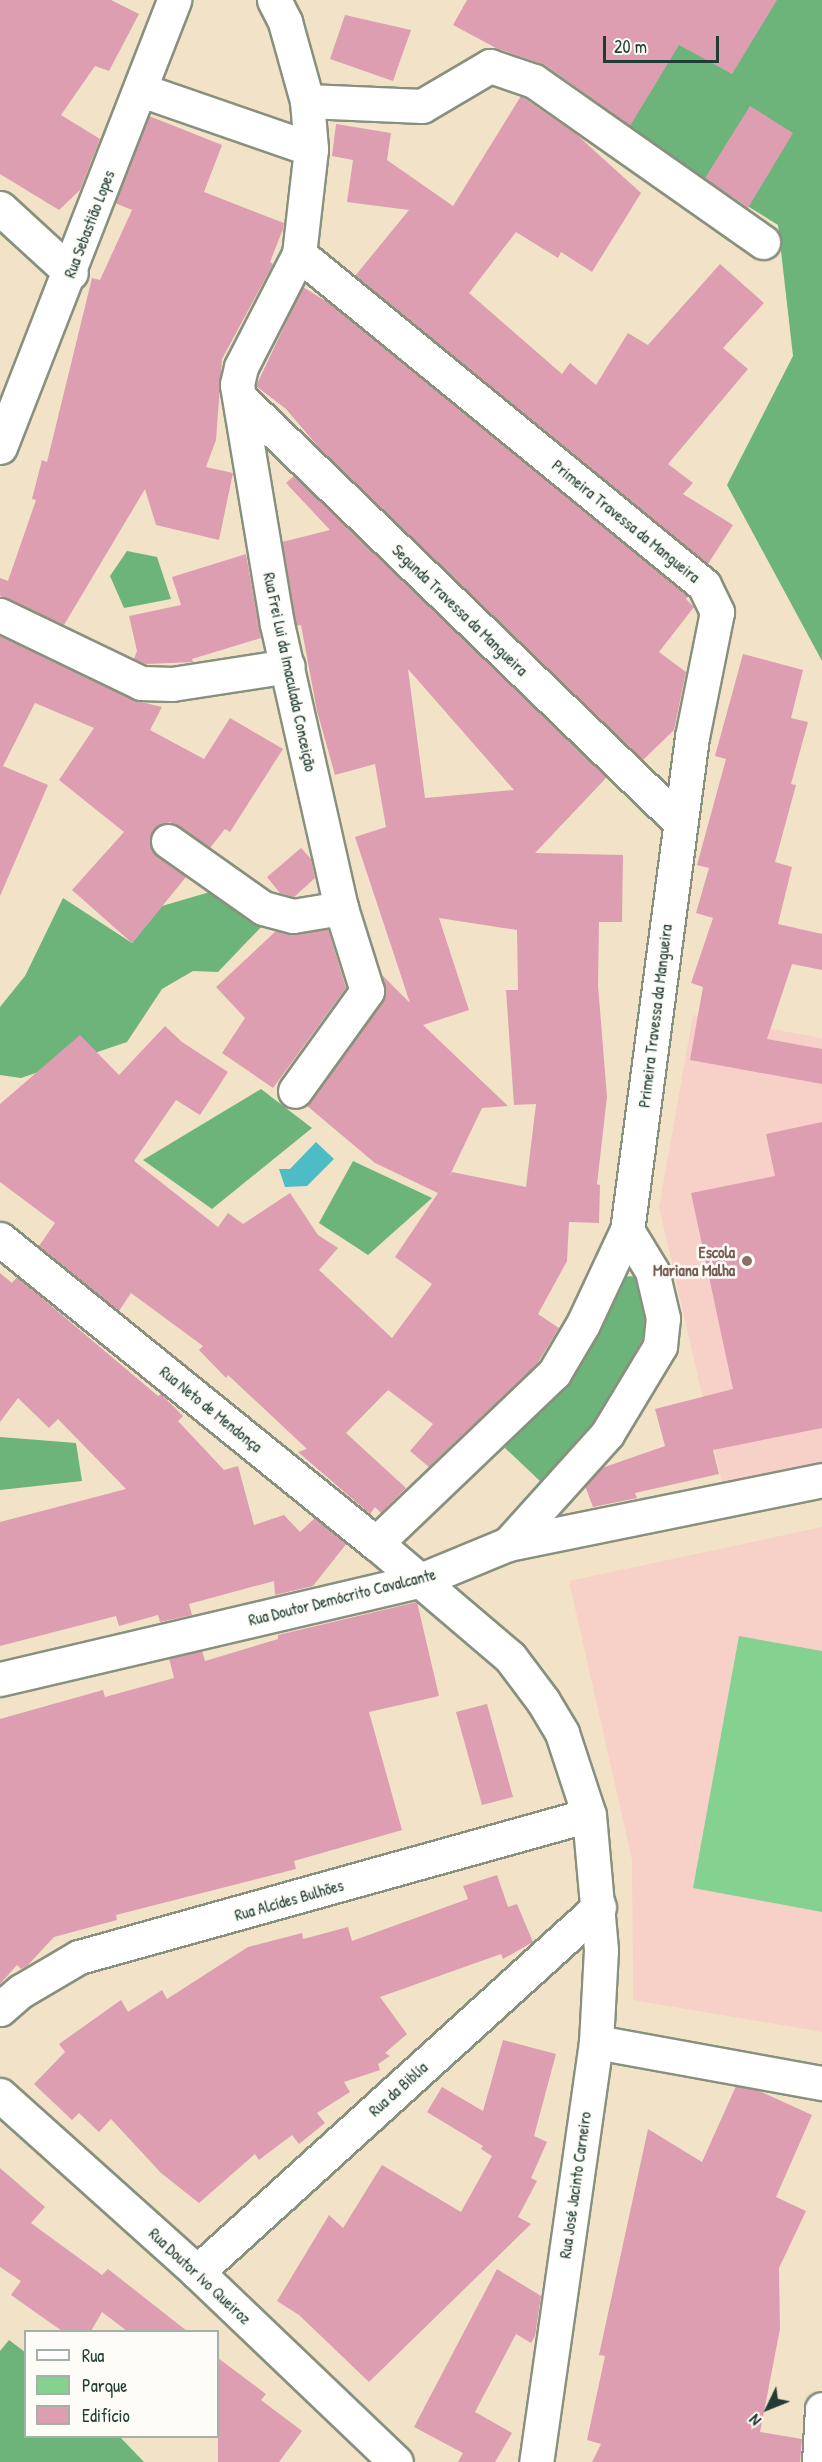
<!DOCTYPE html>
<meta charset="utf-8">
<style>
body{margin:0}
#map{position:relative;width:822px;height:2462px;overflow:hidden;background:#f2e3c8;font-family:"Patrick Hand",sans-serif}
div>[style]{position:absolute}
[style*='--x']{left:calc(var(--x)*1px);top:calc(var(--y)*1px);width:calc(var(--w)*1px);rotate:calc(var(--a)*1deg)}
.built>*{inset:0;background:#f7d1c8}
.green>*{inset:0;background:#85d290}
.forest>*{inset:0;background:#6cb47a}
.water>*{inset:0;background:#4dbcc4}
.building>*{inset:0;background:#dd9eb2}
.roads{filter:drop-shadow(2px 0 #88907e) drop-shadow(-2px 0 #88907e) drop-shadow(0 2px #88907e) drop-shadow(0 -2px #88907e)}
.minor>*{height:33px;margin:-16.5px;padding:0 16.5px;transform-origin:16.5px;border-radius:16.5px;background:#fff}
.dots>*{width:16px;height:16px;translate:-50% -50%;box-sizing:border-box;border:3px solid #fdfcf7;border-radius:50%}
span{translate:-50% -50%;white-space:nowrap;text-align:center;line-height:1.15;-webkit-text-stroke:5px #fdfcf7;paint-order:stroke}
.street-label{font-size:16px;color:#1f3d34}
.education-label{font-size:16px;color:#785e54;font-weight:700}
.right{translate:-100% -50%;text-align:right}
.legend{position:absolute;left:24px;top:2330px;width:195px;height:108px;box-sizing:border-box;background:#fdfcf7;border:2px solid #a4b0a9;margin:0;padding:8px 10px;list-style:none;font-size:18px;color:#1f3d34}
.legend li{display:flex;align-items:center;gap:12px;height:30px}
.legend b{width:30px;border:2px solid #a4b0a9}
.north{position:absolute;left:738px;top:2378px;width:60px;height:60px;-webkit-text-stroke:4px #fdfcf7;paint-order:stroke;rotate:227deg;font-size:16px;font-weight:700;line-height:24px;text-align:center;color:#1f3d34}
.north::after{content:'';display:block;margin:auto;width:21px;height:27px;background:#1f3d34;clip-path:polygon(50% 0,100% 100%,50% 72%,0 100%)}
.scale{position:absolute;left:603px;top:36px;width:116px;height:27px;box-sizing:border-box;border:3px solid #1f3d34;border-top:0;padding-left:8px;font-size:18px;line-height:21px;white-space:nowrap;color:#1f3d34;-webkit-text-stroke:4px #fdfcf7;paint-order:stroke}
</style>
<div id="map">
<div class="built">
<div style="clip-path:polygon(693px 1015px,822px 1038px,822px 1466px,723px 1487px,659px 1207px)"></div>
<div style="clip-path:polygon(822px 1527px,822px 2032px,633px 2000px,632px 1860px,569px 1581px)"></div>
</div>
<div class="green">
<div style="clip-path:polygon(739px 1636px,822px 1651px,822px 1912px,693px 1888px)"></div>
</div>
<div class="forest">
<div style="clip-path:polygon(642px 0,822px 0,822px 661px,727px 485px,793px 356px,778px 225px,597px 112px)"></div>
<div style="clip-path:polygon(127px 551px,157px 557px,171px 599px,124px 608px,110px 576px)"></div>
<div style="clip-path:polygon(220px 889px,264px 924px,218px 972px,193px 971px,162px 989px,127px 1042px,21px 1078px,0 1075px,0 1007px,25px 976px,63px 898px,132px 943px,162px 906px)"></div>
<div style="clip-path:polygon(261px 1089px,312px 1128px,212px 1209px,143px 1160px)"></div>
<div style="clip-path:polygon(353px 1161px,432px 1198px,368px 1255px,319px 1223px)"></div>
<div style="clip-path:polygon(639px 1276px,648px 1329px,592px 1433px,540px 1481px,505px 1448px,513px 1425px,613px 1277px)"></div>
<div style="clip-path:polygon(0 1437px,76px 1443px,82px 1481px,0 1490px)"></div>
<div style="clip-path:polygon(9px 2340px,25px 2352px,26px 2436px,120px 2437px,144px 2462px,0 2462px,0 2351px)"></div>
</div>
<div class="water">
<div style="clip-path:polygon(316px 1142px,334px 1159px,307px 1186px,285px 1187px,279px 1169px,290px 1169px)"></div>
</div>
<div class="building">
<div style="clip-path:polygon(0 0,111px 0,139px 14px,109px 71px,95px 66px,61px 115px,100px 139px,80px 190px,59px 210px,0 174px)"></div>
<div style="clip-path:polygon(467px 0,777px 0,732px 74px,679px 45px,630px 126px,545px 65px,496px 48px,453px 25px)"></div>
<div style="clip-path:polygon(345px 15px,411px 30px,393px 81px,330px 59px)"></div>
<div style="clip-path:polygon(521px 96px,576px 134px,641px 193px,592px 272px,561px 252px,558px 258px,516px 232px,469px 293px,562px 374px,570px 363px,596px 385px,628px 333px,648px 345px,720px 264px,764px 303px,723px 348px,748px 369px,668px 464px,693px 483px,683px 494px,733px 525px,708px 564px,355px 276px,409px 210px,347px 202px,353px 160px,332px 156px,336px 124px,391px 133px,387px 160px,453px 206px)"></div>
<div style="clip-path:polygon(750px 106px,793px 133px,748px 208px,705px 178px)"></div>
<div style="clip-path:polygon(149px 116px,222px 145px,204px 192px,284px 223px,283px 229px,270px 262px,273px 264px,222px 359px,216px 440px,206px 467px,233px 473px,219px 540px,156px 525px,145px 489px,64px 625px,0 596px,0 578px,8px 581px,36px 500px,32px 499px,42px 460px,47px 462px,92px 278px,100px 280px,132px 210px,115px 203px)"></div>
<div style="clip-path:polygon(303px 287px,332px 305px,688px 596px,686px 599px,694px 607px,659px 652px,686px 672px,674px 730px,643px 760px,321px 450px,286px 409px,256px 386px)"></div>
<div style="clip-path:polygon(evenodd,294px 476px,607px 777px,535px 853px,623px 855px,622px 922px,599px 922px,598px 985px,607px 1097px,597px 1184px,600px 1185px,599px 1223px,569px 1222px,567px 1261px,538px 1314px,559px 1328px,537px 1364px,429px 1467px,410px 1451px,433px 1424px,388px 1390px,346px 1433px,406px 1488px,381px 1513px,375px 1507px,370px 1514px,298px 1452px,307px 1449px,228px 1375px,226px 1378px,199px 1350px,203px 1346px,131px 1293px,119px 1311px,39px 1246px,55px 1223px,0 1182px,0 1104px,80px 1035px,119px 1075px,165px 1026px,182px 1042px,228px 1072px,200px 1115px,176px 1100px,134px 1161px,218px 1227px,228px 1213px,243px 1224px,290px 1193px,318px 1235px,338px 1248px,319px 1270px,392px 1338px,432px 1284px,395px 1257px,438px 1193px,375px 1163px,306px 1105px,382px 1002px,386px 993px,381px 974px,410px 1003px,355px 837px,386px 827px,375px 764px,335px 775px,317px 711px,301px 625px,297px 626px,295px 620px,282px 542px,330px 530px,286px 483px,294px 476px,408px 669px,514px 790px,425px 798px,408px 669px,294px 476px,439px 918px,517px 930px,518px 990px,506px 990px,514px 1105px,536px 1104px,526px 1187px,452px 1172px,449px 1177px,482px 1108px,508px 1106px,423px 1025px,469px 1010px,439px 918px)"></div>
<div style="clip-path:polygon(246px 554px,261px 638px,192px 659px,193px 662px,146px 664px,134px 659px,137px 651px,129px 616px,181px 605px,172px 577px)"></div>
<div style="clip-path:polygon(0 636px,133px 700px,162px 707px,150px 730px,204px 759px,230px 718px,283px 749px,230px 832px,225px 829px,210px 848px,170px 822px,153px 830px,151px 849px,186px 877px,132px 943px,72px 890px,124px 832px,59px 780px,94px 728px,35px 703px,3px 766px,48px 785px,0 896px)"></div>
<div style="clip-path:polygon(743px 654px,803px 670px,791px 718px,808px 722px,791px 784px,796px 785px,775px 862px,792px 867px,778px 924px,822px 934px,822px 970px,792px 964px,767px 1039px,822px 1049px,822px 1084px,690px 1060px,703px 987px,691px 983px,713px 918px,696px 913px,709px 868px,697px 865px,726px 759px,715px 756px)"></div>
<div style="clip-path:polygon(301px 848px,311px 859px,315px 878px,294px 897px,280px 893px,267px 877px)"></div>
<div style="clip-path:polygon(328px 929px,346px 988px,273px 1088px,222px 1053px,245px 1018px,216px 987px,276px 931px,296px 935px)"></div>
<div style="clip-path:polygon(822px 1122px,822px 1428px,713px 1450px,719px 1474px,635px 1493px,637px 1498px,593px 1507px,585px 1486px,602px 1468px,665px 1446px,655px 1409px,733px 1389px,691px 1193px,775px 1176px,766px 1134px)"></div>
<div style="clip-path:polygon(0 1273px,12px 1283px,17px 1277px,158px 1396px,161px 1394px,183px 1416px,178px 1421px,224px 1470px,238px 1466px,254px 1525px,284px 1515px,300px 1532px,315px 1518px,347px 1543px,313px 1586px,275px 1595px,274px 1581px,189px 1604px,192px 1615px,160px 1622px,158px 1615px,119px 1626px,116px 1616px,0 1646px,0 1522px,126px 1489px,58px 1419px,49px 1428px,18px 1398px,0 1422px)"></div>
<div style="clip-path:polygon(417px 1602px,439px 1696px,369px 1712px,402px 1830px,294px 1861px,296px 1869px,116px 1915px,117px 1920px,54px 1937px,28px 1965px,21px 1969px,17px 1965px,0 1984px,0 1719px,103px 1690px,105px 1697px,174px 1678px,169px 1658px,202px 1651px,205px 1661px,278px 1639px,278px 1635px)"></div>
<div style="clip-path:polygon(487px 1704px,513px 1797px,482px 1805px,456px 1712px)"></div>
<div style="clip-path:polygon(497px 1875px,508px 1907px,517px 1904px,533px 1942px,503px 1959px,501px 1954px,380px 1997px,407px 2034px,385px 2053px,390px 2056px,378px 2064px,380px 2070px,344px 2082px,350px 2092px,317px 2113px,325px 2123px,299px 2144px,292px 2135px,259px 2160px,255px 2154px,199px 2203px,161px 2173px,111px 2119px,99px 2132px,79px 2113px,72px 2120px,34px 2084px,65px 2052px,59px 2044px,121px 2000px,128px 2012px,162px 1990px,167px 1999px,248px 1947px,302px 1933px,303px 1939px,348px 1927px,352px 1941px,468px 1899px,463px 1886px)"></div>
<div style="clip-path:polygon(503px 2040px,556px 2054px,534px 2136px,547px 2142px,531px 2178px,537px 2181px,518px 2217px,531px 2224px,369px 2382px,299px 2315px,277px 2301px,329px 2215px,343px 2228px,382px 2165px,461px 2212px,492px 2156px,481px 2149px,483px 2146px,427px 2112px,442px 2087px,483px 2111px)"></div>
<div style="clip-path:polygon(736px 2086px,757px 2090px,812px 2115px,776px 2197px,806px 2211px,779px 2268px,780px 2329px,760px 2432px,802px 2439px,800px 2462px,592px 2462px,601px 2444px,587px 2440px,605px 2356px,599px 2355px,648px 2129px,702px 2162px)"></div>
<div style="clip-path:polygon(0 2168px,45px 2207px,31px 2223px,102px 2275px,108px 2269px,187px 2331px,127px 2331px,102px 2312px,91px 2331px,62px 2331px,11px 2295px,21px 2281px,0 2267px)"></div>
<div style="clip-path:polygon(497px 2269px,541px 2296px,535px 2336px,531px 2343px,516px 2334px,475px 2412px,512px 2433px,495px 2462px,458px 2462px,463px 2453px,414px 2427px)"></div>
<div style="clip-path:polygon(218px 2358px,266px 2394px,261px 2400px,302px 2431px,279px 2462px,218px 2462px)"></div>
</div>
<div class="roads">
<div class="minor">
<div style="--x:274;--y:0;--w:25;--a:63"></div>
<div style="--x:285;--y:22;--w:82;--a:74.4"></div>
<div style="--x:307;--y:101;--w:48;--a:85.2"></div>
<div style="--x:311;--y:149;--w:106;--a:96.5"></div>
<div style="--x:299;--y:254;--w:127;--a:117.2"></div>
<div style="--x:241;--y:367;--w:18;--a:103"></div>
<div style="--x:237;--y:385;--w:242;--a:80.5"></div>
<div style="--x:277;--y:624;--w:291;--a:77.3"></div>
<div style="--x:341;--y:908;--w:87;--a:72.6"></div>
<div style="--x:367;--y:991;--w:123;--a:125.8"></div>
<div style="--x:141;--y:90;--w:180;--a:19.1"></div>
<div style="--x:307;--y:101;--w:115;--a:2.5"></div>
<div style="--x:422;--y:106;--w:79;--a:-30.5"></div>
<div style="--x:490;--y:66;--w:46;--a:18.8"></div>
<div style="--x:534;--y:81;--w:280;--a:35.1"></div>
<div style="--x:0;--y:208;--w:96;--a:42.5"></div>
<div style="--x:299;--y:254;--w:523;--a:39.26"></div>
<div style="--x:704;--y:585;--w:30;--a:64"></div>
<div style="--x:717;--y:612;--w:127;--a:101.3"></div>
<div style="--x:692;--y:737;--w:497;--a:97.5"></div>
<div style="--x:627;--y:1230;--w:104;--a:115.1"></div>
<div style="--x:583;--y:1324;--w:57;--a:120.6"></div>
<div style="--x:554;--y:1373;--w:246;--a:136.3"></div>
<div style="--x:240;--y:398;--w:611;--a:43.94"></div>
<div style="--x:0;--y:447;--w:480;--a:-68.7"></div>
<div style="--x:0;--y:615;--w:157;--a:25.7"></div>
<div style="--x:141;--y:683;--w:31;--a:2"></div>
<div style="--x:172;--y:684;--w:117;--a:-8.8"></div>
<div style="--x:168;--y:841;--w:116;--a:35.2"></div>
<div style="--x:263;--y:908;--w:31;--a:15"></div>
<div style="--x:293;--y:916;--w:49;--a:-9.5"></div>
<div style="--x:0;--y:1239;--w:484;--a:39"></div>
<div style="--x:376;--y:1543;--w:176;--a:40.4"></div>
<div style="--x:510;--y:1657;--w:55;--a:53.1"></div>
<div style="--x:543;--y:1701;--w:37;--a:59"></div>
<div style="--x:562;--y:1733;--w:86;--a:71.8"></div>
<div style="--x:589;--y:1815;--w:136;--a:84.9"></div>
<div style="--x:601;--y:1950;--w:92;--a:93.1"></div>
<div style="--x:596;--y:2042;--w:424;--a:98.1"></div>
<div style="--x:508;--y:1544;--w:148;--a:-48"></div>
<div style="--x:607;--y:1434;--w:103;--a:-58.9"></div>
<div style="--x:660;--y:1346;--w:28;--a:-84"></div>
<div style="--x:663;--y:1318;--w:48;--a:-103.2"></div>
<div style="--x:652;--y:1271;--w:48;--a:-121.4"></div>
<div style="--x:0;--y:1679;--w:432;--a:-13.2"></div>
<div style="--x:421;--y:1580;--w:94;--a:-22.5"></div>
<div style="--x:508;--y:1544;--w:320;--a:-11.5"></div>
<div style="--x:0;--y:2009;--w:28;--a:-41"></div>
<div style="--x:21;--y:1991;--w:67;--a:-30.4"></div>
<div style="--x:79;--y:1957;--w:529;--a:-15.56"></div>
<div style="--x:596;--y:2042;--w:230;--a:10.3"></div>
<div style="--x:0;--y:2095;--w:265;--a:41.9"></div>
<div style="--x:197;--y:2272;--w:275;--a:43.7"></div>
<div style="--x:197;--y:2272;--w:543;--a:-42.24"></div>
<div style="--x:819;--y:2462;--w:53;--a:-86.8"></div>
</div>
</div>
<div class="dots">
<div style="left:747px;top:1261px;background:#8d6e63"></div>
</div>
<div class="street-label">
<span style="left:89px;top:224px;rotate:-69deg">Rua Sebastião Lopes</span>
<span style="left:626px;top:521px;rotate:39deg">Primeira Travessa da Mangueira</span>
<span style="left:460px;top:610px;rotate:44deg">Segunda Travessa da Mangueira</span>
<span style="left:290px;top:672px;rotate:78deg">Rua Frei Lui da Imaculada Conceição</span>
<span style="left:655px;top:1016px;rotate:-83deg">Primeira Travessa da Mangueira</span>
<span style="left:211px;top:1409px;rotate:39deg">Rua Neto de Mendonça</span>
<span style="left:342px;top:1597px;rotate:-14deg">Rua Doutor Demócrito Cavalcante</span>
<span style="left:289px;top:1900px;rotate:-16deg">Rua Alcídes Bulhões</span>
<span style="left:398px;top:2089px;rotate:-42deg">Rua da Biblía</span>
<span style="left:575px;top:2185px;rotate:-82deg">Rua José Jacinto Carneiro</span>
<span style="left:200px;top:2276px;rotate:43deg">Rua Doutor Ivo Queiroz</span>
</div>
<div class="education-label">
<span class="right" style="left:735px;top:1261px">Escola<br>Mariana Malha</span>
</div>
<ul class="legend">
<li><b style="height:8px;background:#fff"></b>Rua</li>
<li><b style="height:16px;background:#85d290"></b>Parque</li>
<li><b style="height:16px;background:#dd9eb2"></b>Edifício</li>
</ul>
<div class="north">N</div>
<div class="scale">20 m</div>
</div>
